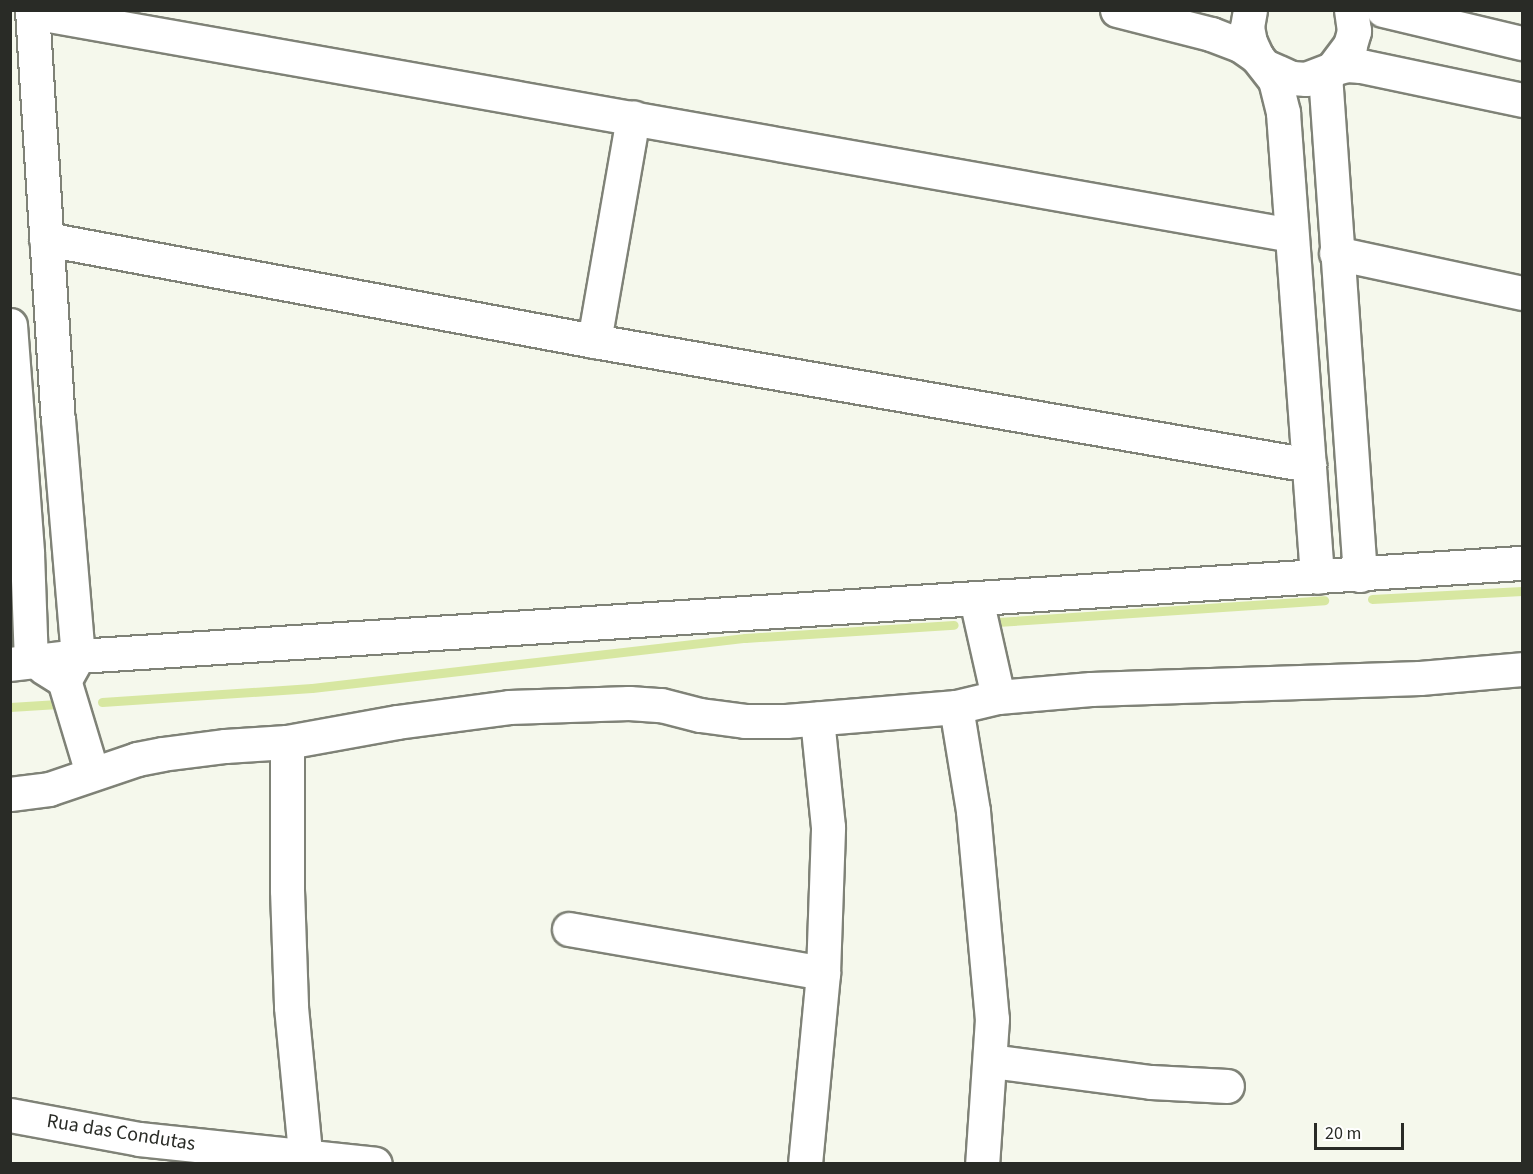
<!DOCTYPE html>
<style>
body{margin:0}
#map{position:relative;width:1533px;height:1174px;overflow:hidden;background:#f5f8ec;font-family:"Source Sans 3",sans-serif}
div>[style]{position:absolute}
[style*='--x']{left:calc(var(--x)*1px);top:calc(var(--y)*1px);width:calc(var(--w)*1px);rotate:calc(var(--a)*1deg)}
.stream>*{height:9px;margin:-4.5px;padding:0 4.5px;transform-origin:4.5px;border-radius:4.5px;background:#d7e7a1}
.roads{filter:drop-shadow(2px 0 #7f8277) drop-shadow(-2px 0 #7f8277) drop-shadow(0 2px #7f8277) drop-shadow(0 -2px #7f8277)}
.street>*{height:33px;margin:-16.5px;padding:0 16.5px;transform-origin:16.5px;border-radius:16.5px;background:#fff}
span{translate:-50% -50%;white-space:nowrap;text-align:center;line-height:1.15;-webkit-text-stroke:5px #fff;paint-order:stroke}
.street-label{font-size:20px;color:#292b26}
.frame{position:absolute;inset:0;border:12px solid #292b26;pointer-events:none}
.scale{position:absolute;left:1314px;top:1123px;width:90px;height:27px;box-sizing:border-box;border:3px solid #292b26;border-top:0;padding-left:8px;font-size:18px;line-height:21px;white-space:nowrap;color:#292b26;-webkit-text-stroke:4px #fff;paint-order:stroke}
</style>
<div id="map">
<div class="stream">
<div style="--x:1372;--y:599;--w:150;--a:-3.1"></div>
<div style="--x:997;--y:622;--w:328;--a:-3.8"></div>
<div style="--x:102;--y:702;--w:210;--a:-3.8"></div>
<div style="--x:312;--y:688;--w:436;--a:-6.6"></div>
<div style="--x:745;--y:638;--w:209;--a:-3.6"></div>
<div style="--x:10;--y:707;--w:48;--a:-3.6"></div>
</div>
<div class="roads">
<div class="street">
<div style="--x:32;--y:10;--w:410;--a:86.4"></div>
<div style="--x:58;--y:419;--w:238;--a:85.2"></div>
<div style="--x:78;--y:656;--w:23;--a:119"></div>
<div style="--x:1117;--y:10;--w:97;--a:14.3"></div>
<div style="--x:1211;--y:34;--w:31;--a:21"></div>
<div style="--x:1240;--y:45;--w:21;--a:35"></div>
<div style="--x:1250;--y:10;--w:17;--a:100"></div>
<div style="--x:1247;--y:27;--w:15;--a:79"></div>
<div style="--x:1250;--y:42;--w:17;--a:65"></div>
<div style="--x:1257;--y:57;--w:29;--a:52"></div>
<div style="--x:1275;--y:80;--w:34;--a:76"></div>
<div style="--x:1283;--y:113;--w:465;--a:85.8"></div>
<div style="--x:1383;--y:10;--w:143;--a:13.4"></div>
<div style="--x:32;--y:12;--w:1279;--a:10.04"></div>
<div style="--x:1267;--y:67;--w:27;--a:24"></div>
<div style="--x:1292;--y:78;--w:14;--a:4"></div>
<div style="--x:1306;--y:79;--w:28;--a:-21"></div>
<div style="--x:1332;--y:69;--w:30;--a:-53"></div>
<div style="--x:1350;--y:45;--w:15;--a:-74"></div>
<div style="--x:1354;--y:31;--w:21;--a:-98"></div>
<div style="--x:46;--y:239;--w:557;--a:10.54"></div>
<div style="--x:594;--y:341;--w:726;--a:9.84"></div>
<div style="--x:1336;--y:253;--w:190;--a:12.1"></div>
<div style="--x:10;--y:325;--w:229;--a:85.7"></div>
<div style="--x:27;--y:553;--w:107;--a:87.9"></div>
<div style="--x:594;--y:341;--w:227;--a:-80.1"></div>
<div style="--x:1360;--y:575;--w:496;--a:-94"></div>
<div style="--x:1325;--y:80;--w:13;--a:-58"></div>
<div style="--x:1332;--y:69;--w:16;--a:-15"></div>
<div style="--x:1347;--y:65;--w:14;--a:4"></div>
<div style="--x:1361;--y:66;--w:165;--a:11.9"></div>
<div style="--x:976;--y:599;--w:100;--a:77.3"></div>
<div style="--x:10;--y:664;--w:68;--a:-6.7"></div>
<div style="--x:78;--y:656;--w:1447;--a:-3.69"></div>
<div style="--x:43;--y:667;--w:25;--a:32"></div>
<div style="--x:64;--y:680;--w:97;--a:73.2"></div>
<div style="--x:956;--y:707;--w:105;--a:80.7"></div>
<div style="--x:973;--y:811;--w:209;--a:84.8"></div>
<div style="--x:992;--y:1019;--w:145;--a:93.9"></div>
<div style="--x:287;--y:742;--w:148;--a:90"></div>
<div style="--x:287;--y:890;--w:117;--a:88"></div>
<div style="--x:291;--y:1007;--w:158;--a:84.5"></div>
<div style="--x:10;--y:794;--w:39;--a:-7"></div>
<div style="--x:49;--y:789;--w:93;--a:-18.8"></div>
<div style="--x:137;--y:759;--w:25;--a:-11"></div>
<div style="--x:162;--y:754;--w:64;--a:-7.2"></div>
<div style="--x:225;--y:746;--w:62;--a:-3.7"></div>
<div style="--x:287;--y:742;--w:112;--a:-10.3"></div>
<div style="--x:397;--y:722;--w:113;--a:-7.6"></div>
<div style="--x:509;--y:707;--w:120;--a:-1.9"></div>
<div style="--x:629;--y:703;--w:32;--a:4"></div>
<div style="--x:661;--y:705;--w:40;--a:14.4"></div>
<div style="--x:700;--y:715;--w:45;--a:7.6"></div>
<div style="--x:745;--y:721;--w:41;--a:0"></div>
<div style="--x:786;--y:721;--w:171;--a:-4.7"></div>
<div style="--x:956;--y:707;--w:43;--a:-13.4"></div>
<div style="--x:998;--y:697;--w:93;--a:-4.9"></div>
<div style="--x:1091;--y:689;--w:329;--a:-1.9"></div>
<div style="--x:1420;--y:678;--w:102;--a:-5"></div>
<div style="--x:569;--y:929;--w:258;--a:9.8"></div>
<div style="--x:991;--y:1061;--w:161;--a:7.5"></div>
<div style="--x:1151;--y:1082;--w:76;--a:3"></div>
<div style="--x:10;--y:1115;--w:131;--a:10.5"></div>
<div style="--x:139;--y:1139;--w:237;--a:6"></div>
<div style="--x:805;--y:1164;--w:192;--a:-84.6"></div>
<div style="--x:823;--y:973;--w:146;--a:-88"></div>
<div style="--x:828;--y:827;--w:109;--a:-95.8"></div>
</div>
</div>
<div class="street-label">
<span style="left:121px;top:1133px;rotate:9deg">Rua das Condutas</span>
</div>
<div class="frame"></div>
<div class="scale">20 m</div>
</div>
